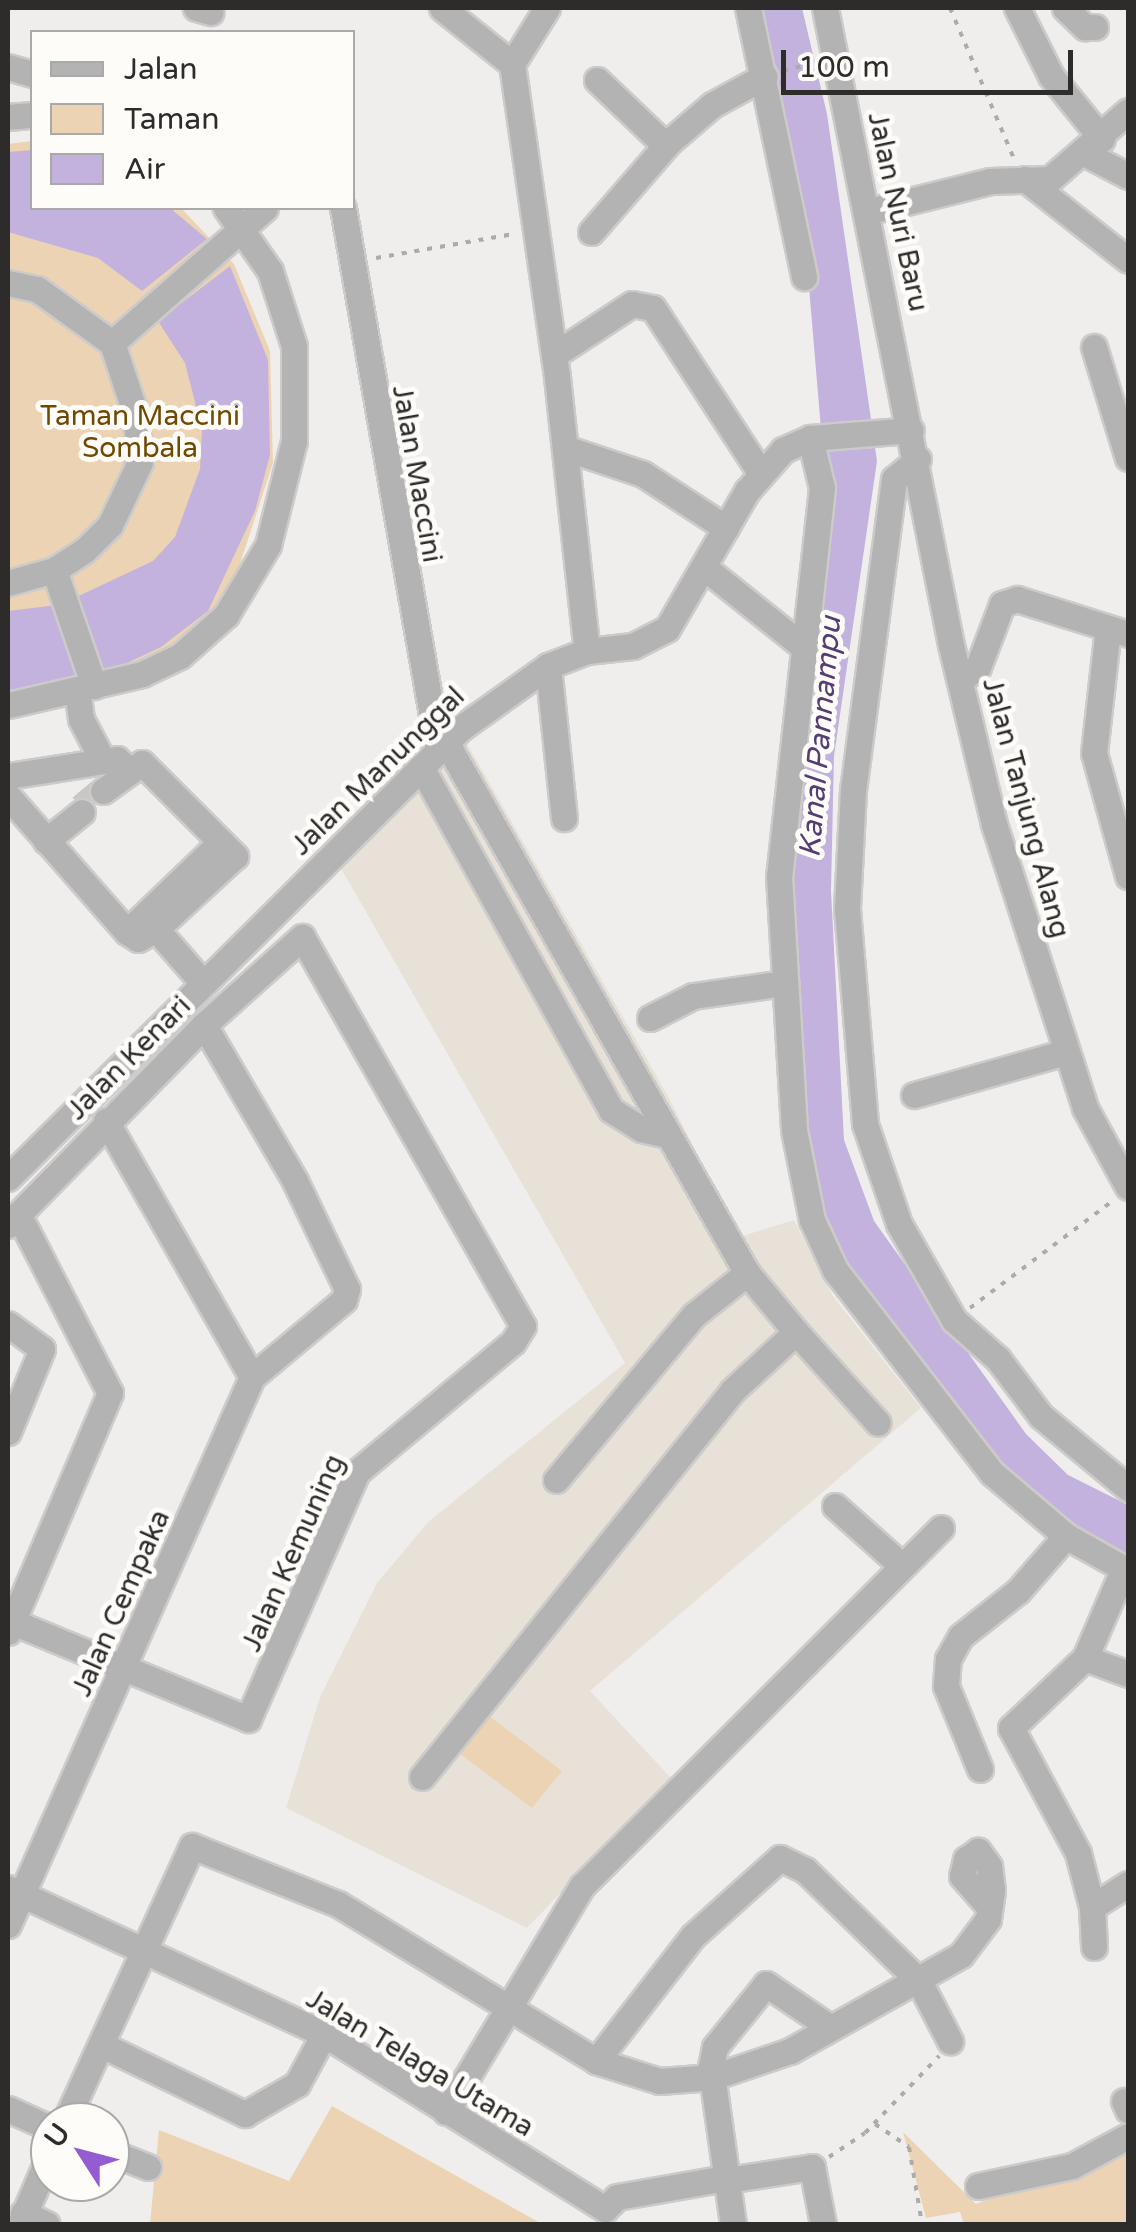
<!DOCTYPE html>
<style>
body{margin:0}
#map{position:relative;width:1136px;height:2232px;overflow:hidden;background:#f0eeec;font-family:"Varela Round",sans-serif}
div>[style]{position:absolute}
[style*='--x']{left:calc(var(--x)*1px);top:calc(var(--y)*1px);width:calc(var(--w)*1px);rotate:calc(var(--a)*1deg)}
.built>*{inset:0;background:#e8e1d8}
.green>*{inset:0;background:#ecd3b3}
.water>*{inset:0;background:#c3b2dd}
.minor-tunnel>*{height:25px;margin-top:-12.5px;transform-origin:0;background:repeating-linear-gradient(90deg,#c9c7c5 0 25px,transparent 0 37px)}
.path>*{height:4px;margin-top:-2px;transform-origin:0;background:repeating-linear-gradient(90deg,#acaba9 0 5px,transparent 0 13px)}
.roads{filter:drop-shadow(2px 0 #cdcbc9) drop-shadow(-2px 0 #cdcbc9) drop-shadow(0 2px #cdcbc9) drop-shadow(0 -2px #cdcbc9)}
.minor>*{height:25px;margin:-12.5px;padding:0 12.5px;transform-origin:12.5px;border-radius:12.5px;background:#b3b3b4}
span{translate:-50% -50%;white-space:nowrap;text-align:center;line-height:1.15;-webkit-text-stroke:10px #fefcf9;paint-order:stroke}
.street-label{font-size:28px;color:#2d2c2b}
.park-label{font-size:28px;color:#704800}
.water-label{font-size:30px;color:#553c73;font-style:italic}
.frame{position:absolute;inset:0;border:10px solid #2d2c2b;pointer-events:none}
.legend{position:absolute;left:30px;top:30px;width:325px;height:180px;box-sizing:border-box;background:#fefcf9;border:2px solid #aaa9a7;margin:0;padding:12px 18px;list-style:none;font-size:30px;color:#2d2c2b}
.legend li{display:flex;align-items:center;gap:20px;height:50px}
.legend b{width:50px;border:2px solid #aaa9a7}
.north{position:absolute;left:30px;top:2102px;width:100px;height:100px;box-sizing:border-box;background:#fefcf9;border:2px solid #aaa9a7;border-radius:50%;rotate:306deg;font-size:28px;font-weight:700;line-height:40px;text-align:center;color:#2d2c2b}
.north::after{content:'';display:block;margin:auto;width:35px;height:45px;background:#945bd3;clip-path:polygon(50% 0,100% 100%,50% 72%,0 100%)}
.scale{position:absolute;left:781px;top:50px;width:292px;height:45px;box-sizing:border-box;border:5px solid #2d2c2b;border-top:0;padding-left:12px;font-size:30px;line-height:35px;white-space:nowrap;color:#2d2c2b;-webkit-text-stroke:8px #fefcf9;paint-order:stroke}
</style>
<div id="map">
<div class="built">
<div style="clip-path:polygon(465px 740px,668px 1096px,739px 1237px,794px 1220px,833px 1296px,921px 1408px,590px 1691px,671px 1778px,527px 1928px,286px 1808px,320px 1697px,377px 1583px,428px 1522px,625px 1363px,335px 858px)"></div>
</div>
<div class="green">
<div style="clip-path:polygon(32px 141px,32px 208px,181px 208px,234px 264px,270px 351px,273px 463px,238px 570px,207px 619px,162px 654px,122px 673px,8px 695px,8px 144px)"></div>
<div style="clip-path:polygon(489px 1716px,562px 1771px,532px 1808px,459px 1753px)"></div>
<div style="clip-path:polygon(332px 2106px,542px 2224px,150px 2224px,159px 2130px,289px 2181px)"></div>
<div style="clip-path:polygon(903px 2132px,976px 2204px,1128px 2140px,1128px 2224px,964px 2224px,960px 2212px,926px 2218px)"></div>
</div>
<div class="water">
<div style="clip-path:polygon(752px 8px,802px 8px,827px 114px,877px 461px,834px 756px,831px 891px,844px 1140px,874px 1221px,1026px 1434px,1068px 1475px,1128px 1505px,1128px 1562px,1069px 1528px,1002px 1476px,829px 1246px,800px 1138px,782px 880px,827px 501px,807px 263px)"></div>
<div style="clip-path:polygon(32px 150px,32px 208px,170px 208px,207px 239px,142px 291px,98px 258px,8px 232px,8px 152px)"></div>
<div style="clip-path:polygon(230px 266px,268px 360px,270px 455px,255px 511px,208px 611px,161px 647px,95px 678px,70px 600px,153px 561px,175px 537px,200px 469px,202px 430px,185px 363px,158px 321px)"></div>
<div style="clip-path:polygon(57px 605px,80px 681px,8px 691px,8px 611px)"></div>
</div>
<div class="minor-tunnel">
<div style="--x:82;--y:789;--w:17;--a:50"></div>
</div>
<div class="path">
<div style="--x:950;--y:8;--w:164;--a:67"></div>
<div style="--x:783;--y:71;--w:31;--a:-15"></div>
<div style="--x:376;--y:258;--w:140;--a:-9.9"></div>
<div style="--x:970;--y:1308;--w:180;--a:-36.9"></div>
<div style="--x:875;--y:2124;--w:41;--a:34.1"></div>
<div style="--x:909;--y:2147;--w:78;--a:80.4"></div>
<div style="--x:829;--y:2157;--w:43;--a:-33.7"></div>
<div style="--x:865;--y:2133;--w:107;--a:-46.1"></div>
</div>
<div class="roads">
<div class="minor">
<div style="--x:196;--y:8;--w:15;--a:16"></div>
<div style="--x:442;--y:8;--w:90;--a:38.7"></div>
<div style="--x:512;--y:64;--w:316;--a:81.8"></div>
<div style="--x:557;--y:377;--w:276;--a:83.8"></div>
<div style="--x:748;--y:8;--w:275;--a:78.2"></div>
<div style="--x:825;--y:8;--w:649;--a:78.81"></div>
<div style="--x:951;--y:645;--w:184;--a:76.5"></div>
<div style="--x:994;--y:824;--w:298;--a:72.2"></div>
<div style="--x:1085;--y:1108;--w:90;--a:61.4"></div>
<div style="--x:1017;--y:8;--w:76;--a:63.4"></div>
<div style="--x:1051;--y:76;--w:81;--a:51"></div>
<div style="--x:1065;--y:8;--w:28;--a:44"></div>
<div style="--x:1085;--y:27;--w:10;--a:0"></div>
<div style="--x:512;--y:64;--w:66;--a:-58"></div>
<div style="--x:8;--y:67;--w:25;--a:16"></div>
<div style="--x:597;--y:80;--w:95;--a:43.7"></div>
<div style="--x:8;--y:117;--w:24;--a:-5"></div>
<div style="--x:1084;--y:153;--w:50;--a:27.6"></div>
<div style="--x:1025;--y:179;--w:131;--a:38.2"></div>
<div style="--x:343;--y:208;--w:549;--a:80.04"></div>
<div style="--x:870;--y:211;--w:124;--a:-14"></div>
<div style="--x:990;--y:181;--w:60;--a:-1.9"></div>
<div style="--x:1050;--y:179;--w:103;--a:-41.1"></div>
<div style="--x:591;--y:232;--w:119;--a:-49.1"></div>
<div style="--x:669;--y:142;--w:57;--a:-40.7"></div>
<div style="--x:712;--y:105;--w:60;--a:-28.7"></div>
<div style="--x:8;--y:283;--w:30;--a:12"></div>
<div style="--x:37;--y:289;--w:92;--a:35.8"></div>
<div style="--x:112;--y:343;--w:73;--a:71.6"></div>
<div style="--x:135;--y:412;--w:50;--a:84.3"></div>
<div style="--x:140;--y:462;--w:70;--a:115.5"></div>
<div style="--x:110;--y:525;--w:35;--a:135"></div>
<div style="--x:85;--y:550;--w:37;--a:147"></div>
<div style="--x:54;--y:570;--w:48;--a:164.2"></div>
<div style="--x:112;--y:343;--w:204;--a:-41.4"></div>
<div style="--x:1094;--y:347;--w:116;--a:73"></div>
<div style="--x:554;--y:355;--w:93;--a:-33.2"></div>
<div style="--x:632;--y:304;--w:21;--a:11"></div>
<div style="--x:653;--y:308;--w:196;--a:56.9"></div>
<div style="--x:810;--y:438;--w:51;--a:76.5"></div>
<div style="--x:822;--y:488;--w:390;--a:96.3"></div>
<div style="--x:779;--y:876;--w:254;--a:86.6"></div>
<div style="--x:794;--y:1130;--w:92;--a:78.7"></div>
<div style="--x:812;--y:1220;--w:55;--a:65.3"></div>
<div style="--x:835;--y:1270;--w:257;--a:52.3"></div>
<div style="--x:992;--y:1473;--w:97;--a:40.4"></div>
<div style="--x:1066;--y:1536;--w:71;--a:29.4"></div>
<div style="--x:565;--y:448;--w:82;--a:18.4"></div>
<div style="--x:643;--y:474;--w:99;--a:33"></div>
<div style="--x:918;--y:459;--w:31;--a:140"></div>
<div style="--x:894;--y:479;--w:314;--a:97.5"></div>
<div style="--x:853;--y:790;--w:119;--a:92.9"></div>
<div style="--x:847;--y:909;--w:216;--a:85.2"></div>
<div style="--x:865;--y:1124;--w:106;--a:71.2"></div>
<div style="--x:899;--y:1224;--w:111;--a:60.2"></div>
<div style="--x:954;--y:1320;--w:59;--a:41.6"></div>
<div style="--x:998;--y:1359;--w:71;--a:53"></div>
<div style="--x:1041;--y:1416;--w:113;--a:39.6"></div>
<div style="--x:705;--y:568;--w:128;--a:38.7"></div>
<div style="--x:54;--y:570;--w:123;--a:71"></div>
<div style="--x:1108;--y:628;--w:126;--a:96.4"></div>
<div style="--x:1094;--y:753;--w:128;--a:74.5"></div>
<div style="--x:548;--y:666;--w:153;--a:84"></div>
<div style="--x:960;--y:680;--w:22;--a:-36"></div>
<div style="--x:978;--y:667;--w:67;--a:-69.1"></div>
<div style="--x:1002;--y:604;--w:16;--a:-18"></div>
<div style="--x:1017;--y:599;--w:116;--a:17.5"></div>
<div style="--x:77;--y:690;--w:29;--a:82"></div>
<div style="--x:81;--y:719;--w:47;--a:62.4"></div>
<div style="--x:8;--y:705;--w:138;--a:-13"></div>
<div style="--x:142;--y:674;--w:42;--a:-25.3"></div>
<div style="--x:180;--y:656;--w:62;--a:-41.7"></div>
<div style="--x:226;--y:615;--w:82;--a:-59"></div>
<div style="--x:268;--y:545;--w:107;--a:-76"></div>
<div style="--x:294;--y:441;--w:95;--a:-90"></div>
<div style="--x:294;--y:346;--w:79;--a:-107.7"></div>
<div style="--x:270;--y:271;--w:77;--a:-124.9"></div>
<div style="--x:421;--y:767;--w:392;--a:61"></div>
<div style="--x:611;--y:1110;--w:36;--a:32"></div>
<div style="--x:641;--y:1129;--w:27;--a:13"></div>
<div style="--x:8;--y:776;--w:110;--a:-8.9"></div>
<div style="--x:117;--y:759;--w:14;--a:45"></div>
<div style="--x:103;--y:791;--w:48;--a:-35.7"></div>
<div style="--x:142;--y:763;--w:132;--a:45"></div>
<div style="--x:235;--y:856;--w:108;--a:137.3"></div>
<div style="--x:8;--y:796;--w:181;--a:48.8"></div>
<div style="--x:127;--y:932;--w:13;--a:32"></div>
<div style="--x:138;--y:939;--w:21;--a:-29"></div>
<div style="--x:156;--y:929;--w:70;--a:49"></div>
<div style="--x:46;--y:841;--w:46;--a:-38.9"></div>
<div style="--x:127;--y:932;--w:130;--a:-43.8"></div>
<div style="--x:650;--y:1018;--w:48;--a:-27.1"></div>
<div style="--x:693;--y:996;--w:91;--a:-8.2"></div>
<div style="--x:204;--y:1025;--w:181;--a:59.7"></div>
<div style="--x:295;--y:1181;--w:120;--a:64.3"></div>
<div style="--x:347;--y:1289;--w:11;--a:105"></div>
<div style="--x:344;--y:1300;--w:120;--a:140.1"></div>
<div style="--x:914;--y:1095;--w:158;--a:-15.8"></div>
<div style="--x:8;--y:1178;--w:639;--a:-44.81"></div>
<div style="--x:461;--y:728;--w:107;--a:-35.5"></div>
<div style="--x:548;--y:666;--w:42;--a:-21"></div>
<div style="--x:587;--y:651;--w:46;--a:-6.2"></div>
<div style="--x:633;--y:646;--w:38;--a:-27"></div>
<div style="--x:667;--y:629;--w:160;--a:-59.9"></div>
<div style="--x:747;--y:491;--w:55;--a:-48.7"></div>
<div style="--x:783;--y:450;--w:30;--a:-24"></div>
<div style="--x:810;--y:438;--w:101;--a:-4.5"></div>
<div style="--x:8;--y:1225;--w:280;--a:-45.6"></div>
<div style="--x:204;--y:1025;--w:132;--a:-41.9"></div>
<div style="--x:302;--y:937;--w:447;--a:60.4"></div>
<div style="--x:523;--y:1326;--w:19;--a:122"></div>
<div style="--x:513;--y:1342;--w:203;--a:140.2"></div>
<div style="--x:357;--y:1472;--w:270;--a:113.8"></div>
<div style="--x:248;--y:1719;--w:260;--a:-157.6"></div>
<div style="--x:8;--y:1324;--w:42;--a:36.3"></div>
<div style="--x:42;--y:1349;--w:90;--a:112.3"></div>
<div style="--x:796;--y:1332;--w:122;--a:48"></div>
<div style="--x:556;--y:1480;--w:215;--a:-50.1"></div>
<div style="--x:694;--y:1315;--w:68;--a:-38.4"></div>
<div style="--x:835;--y:1506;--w:89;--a:41.8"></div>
<div style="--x:1124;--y:1568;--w:98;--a:113.4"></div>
<div style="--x:1085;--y:1658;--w:46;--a:20.4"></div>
<div style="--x:8;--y:1632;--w:260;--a:-66.9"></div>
<div style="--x:110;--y:1393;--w:201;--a:-117.2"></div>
<div style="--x:1085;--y:1658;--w:102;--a:136.6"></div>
<div style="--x:1011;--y:1728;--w:142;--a:61.8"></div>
<div style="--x:1078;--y:1853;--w:56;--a:75.5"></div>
<div style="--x:1092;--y:1907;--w:40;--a:87.1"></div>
<div style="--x:980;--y:1769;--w:90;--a:-112.3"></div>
<div style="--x:946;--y:1686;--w:27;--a:-86"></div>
<div style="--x:948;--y:1659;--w:26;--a:-61"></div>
<div style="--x:961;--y:1636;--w:73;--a:-38.3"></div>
<div style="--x:1018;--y:1591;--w:73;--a:-48.9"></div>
<div style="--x:422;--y:1777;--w:495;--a:-51.2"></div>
<div style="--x:732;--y:1391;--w:87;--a:-42.7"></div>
<div style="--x:796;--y:1332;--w:77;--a:-129.7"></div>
<div style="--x:747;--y:1273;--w:610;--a:-119.55"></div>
<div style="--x:8;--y:1888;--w:348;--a:24.8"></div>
<div style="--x:324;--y:2034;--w:331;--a:31.9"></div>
<div style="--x:1092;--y:1907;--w:43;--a:-32.6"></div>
<div style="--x:8;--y:1925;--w:600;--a:-66"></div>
<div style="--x:252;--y:1377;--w:295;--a:-119.7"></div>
<div style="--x:102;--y:2045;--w:159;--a:25.8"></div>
<div style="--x:245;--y:2114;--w:60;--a:-30"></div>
<div style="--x:297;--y:2084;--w:57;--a:-61.6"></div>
<div style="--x:596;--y:2061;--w:158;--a:-52.2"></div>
<div style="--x:693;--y:1936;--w:117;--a:-41.9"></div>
<div style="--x:780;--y:1858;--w:28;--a:26"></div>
<div style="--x:805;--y:1870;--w:159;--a:44.2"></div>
<div style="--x:919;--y:1981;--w:68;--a:62.7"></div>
<div style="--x:1124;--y:2101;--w:10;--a:66"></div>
<div style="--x:8;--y:2109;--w:46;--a:24.3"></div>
<div style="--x:446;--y:2112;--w:264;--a:-59"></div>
<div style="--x:582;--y:1886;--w:507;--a:-44.92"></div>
<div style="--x:65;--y:2122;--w:304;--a:-65.3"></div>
<div style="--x:192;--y:1846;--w:157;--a:21.7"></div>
<div style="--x:338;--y:1904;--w:302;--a:31.3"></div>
<div style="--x:596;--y:2061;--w:66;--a:17.6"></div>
<div style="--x:659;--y:2081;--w:54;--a:-4.2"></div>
<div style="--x:713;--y:2077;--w:81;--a:-18.7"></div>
<div style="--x:790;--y:2051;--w:196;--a:-29.3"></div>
<div style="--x:961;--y:1955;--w:45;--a:-53.1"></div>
<div style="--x:988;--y:1919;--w:29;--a:-82"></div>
<div style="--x:992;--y:1890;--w:24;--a:-97"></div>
<div style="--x:989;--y:1866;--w:19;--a:-126"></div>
<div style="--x:978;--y:1851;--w:14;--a:146"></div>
<div style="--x:966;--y:1859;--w:17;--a:103"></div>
<div style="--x:962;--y:1876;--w:41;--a:48.9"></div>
<div style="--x:110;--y:2152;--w:41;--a:21.5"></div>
<div style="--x:727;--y:2180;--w:86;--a:-8.7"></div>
<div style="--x:812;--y:2167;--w:58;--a:79.1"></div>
<div style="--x:978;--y:2186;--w:96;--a:-12"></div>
<div style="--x:1072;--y:2166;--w:64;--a:-28.2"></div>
<div style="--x:605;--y:2209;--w:17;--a:-45"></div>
<div style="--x:617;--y:2197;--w:111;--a:-9.9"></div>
<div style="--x:23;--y:2213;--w:26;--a:25"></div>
<div style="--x:20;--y:2224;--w:76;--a:-66.8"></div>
<div style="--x:733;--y:2224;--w:159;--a:-98"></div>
<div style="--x:711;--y:2067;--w:20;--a:-79"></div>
<div style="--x:715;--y:2047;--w:81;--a:-51"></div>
<div style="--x:766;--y:1984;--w:78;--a:34.1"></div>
</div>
</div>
<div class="street-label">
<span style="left:898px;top:212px;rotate:78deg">Jalan Nuri Baru</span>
<span style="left:417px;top:474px;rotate:80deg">Jalan Maccini</span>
<span style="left:378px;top:771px;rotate:-44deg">Jalan Manunggal</span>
<span style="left:1026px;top:808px;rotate:75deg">Jalan Tanjung Alang</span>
<span style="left:129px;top:1058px;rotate:-45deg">Jalan Kenari</span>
<span style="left:293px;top:1553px;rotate:-66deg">Jalan Kemuning</span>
<span style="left:121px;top:1603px;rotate:-66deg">Jalan Cempaka</span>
<span style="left:420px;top:2063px;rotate:31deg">Jalan Telaga Utama</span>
</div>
<div class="park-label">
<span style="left:140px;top:432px">Taman Maccini<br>Sombala</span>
</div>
<div class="water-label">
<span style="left:821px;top:737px;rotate:-85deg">Kanal Pannampu</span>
</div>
<div class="frame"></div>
<ul class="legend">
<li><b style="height:12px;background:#b3b3b4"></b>Jalan</li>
<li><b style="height:28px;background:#ecd3b3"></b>Taman</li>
<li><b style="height:28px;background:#c3b2dd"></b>Air</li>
</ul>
<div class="north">U</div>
<div class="scale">100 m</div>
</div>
